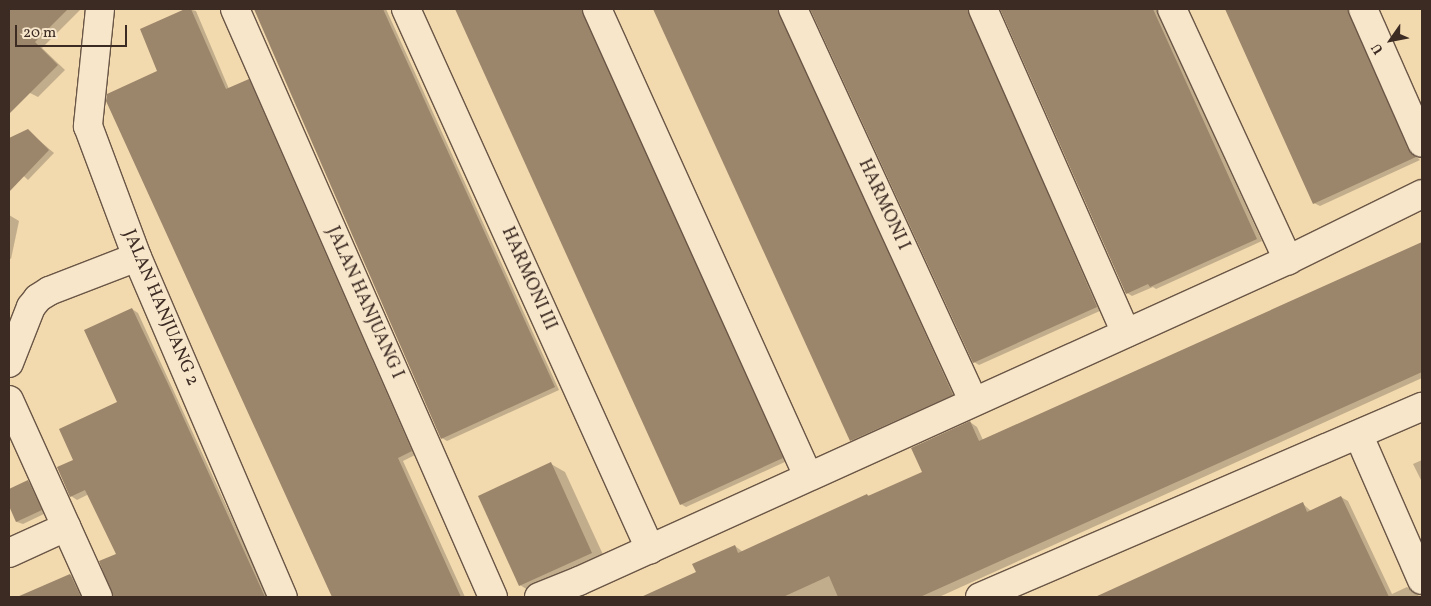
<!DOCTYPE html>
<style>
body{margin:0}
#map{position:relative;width:1431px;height:606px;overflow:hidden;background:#f2d9ae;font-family:Vollkorn,serif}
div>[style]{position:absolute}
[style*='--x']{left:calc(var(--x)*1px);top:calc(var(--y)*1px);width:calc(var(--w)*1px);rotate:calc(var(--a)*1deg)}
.shadow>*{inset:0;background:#0003}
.building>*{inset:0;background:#9b856b}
.roads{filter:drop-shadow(1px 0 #6a5646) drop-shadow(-1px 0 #6a5646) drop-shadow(0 1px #6a5646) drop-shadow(0 -1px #6a5646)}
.street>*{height:28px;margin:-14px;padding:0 14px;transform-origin:14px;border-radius:14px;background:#f7e6ca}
span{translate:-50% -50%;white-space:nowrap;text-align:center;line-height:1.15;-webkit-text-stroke:5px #f7e6ca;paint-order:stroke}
.street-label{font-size:18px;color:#3c2b23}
.frame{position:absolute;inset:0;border:10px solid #3c2b23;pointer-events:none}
.north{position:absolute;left:1366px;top:15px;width:50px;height:50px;-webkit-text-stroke:4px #f7e6ca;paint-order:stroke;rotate:237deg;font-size:14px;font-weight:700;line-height:20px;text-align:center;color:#3c2b23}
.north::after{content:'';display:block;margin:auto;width:18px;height:22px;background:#3c2b23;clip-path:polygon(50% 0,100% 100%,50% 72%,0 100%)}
.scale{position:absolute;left:15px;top:25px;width:112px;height:22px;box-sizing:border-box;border:2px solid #3c2b23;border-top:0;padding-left:6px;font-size:15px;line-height:18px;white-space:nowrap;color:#3c2b23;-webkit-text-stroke:4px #f7e6ca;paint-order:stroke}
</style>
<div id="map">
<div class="shadow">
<div style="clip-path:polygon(9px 9px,81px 9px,42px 48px,65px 70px,38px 97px,30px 93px,9px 72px,9px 63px,11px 60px,9px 58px)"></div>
<div style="clip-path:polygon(188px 9px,196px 11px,229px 89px,249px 80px,254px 83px,417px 454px,403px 461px,465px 597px,333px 597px,108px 100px,159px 72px,141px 30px)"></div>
<div style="clip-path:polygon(255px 9px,386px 9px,559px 390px,447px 441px,442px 438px)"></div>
<div style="clip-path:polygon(456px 9px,587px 9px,787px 461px,686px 507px,681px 504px)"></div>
<div style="clip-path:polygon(655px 9px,783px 9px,957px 397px,856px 443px,851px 440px)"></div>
<div style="clip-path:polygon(811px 9px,973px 9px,1102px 310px,979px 365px,974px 362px)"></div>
<div style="clip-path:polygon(1001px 9px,1156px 9px,1262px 241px,1156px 289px,1153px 287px,1132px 296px,1127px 293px)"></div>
<div style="clip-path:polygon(1226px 9px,1353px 9px,1354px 19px,1413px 154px,1420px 160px,1320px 206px,1314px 203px)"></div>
<div style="clip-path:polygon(28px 131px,54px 153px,28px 180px,9px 162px,9px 142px)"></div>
<div style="clip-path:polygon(9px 215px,19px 221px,11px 259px,9px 258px)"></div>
<div style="clip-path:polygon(1422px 243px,1422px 378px,939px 597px,644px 597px,697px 573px,735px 546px,743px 552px,867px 495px,870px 496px,924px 472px,970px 422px,977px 427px,983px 440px)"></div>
<div style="clip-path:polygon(132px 309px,138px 313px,268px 597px,136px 597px,89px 494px,77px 500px,71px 496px,75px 461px,118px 403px)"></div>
<div style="clip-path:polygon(1422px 460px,1422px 482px,1413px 464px)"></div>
<div style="clip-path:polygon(551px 464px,565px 472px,606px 561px,534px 594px,520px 585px)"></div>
<div style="clip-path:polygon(28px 482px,33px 485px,46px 513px,23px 524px,17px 522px,9px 503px,9px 490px)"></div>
<div style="clip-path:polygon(1341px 497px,1348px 501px,1392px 594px,1407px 587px,1420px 597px,1097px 597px,1303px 504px,1311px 511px)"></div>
<div style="clip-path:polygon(70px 575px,77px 579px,85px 597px,22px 597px)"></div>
</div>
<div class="building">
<div style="clip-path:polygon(9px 9px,68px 9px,35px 42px,58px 65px,9px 114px)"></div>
<div style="clip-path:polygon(185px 9px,191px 9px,226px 89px,249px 79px,412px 451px,398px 458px,461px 597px,332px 597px,106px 101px,107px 94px,157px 71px,140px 29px)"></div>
<div style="clip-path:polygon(254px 9px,383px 9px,555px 387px,441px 439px)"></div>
<div style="clip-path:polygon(455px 9px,582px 9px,783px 458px,680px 505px)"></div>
<div style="clip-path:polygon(653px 9px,778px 9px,953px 395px,850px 441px)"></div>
<div style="clip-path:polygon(810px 9px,968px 9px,1097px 307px,973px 363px)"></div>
<div style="clip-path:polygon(1000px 9px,1153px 9px,1257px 239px,1150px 287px,1148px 284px,1126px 294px)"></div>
<div style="clip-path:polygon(1225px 9px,1348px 9px,1408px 149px,1416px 157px,1313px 204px)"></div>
<div style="clip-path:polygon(28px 129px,49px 150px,9px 192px,9px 138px)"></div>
<div style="clip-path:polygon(1422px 242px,1422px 372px,920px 597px,838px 597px,829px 576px,783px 597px,641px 597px,696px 572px,692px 564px,735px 545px,738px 553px,867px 494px,868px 496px,922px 472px,911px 448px,970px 421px,979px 441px)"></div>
<div style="clip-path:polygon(132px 308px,169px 386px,265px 597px,113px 597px,99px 561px,116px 554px,85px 490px,70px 497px,57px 467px,73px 460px,59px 429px,117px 402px,84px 330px)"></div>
<div style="clip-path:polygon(551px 462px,592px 553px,519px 586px,478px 496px)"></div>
<div style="clip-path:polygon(28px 480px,42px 510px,16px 522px,9px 506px,9px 489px)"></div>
<div style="clip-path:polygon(1341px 496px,1389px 597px,1095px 597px,1303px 502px,1307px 512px)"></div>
<div style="clip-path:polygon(70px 574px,81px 597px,17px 597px)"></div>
</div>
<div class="roads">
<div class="street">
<div style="--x:100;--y:9;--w:118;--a:95.9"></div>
<div style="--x:88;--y:126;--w:140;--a:69.5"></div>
<div style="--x:137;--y:257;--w:370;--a:66.8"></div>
<div style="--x:235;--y:9;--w:642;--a:66.31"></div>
<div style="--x:406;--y:9;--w:593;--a:65.68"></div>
<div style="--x:597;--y:9;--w:512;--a:65.69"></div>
<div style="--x:793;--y:9;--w:431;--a:65.3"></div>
<div style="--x:983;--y:9;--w:354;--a:66.2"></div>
<div style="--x:1172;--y:9;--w:277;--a:65.2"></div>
<div style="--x:1363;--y:9;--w:146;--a:66.2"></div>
<div style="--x:9;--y:363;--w:60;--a:-68.6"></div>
<div style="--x:31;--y:307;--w:11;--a:-52"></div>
<div style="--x:38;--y:298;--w:13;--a:-32"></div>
<div style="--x:49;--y:291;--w:94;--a:-21.1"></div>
<div style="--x:9;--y:400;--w:216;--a:65.7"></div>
<div style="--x:1359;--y:436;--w:157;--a:66.4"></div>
<div style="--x:9;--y:553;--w:63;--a:-24.5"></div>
<div style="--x:539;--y:597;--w:43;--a:-21.8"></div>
<div style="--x:579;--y:581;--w:778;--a:-24.36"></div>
<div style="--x:1288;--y:260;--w:149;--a:-26.2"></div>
<div style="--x:980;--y:597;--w:481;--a:-23.3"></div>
</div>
</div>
<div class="street-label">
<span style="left:883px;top:205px;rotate:65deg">HARMONI I</span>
<span style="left:528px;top:279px;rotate:66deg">HARMONI III</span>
<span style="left:364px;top:303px;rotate:66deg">JALAN HANJUANG I</span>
<span style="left:160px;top:308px;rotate:67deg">JALAN HANJUANG 2</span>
</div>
<div class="frame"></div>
<div class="north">U</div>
<div class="scale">20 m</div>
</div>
